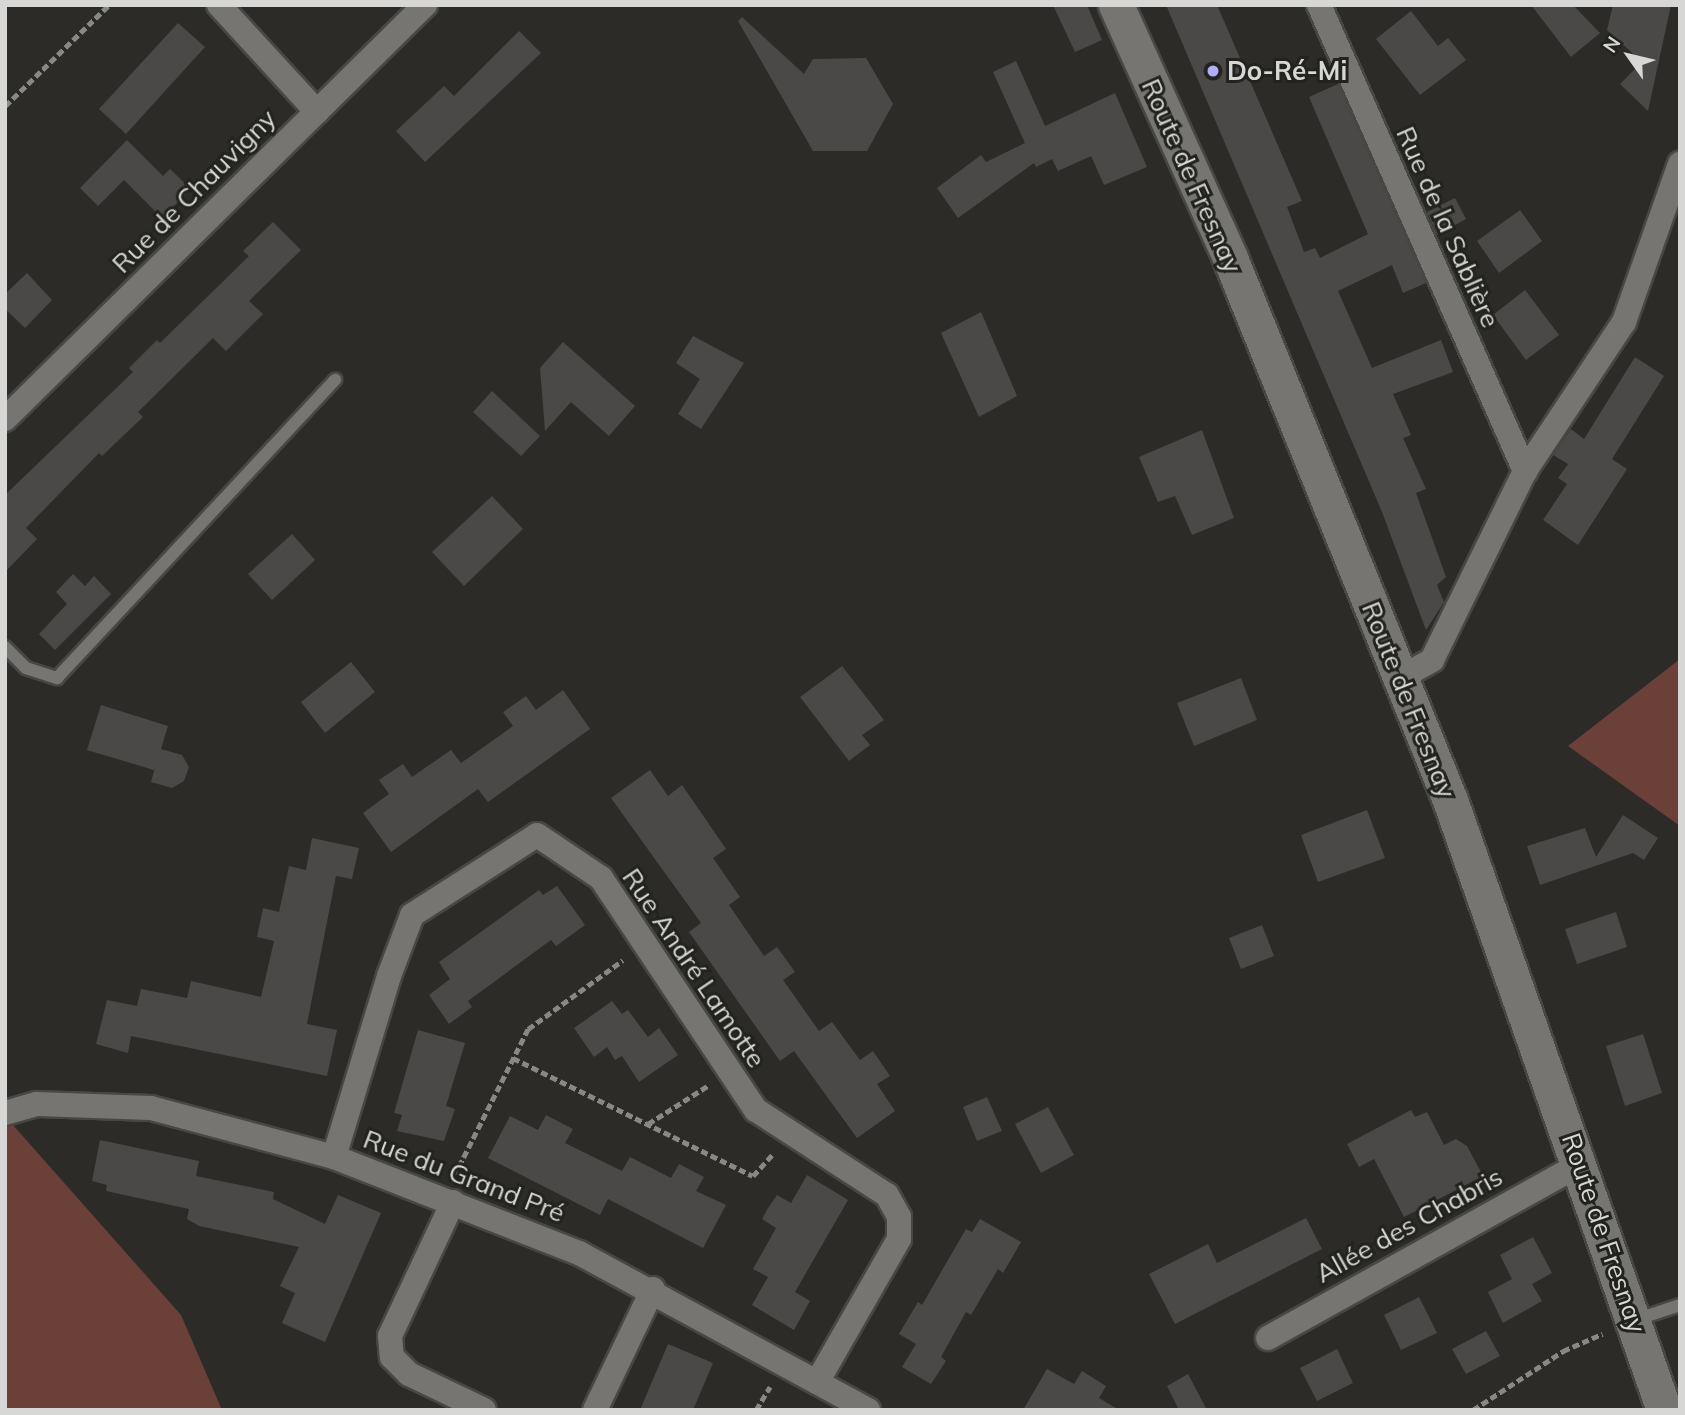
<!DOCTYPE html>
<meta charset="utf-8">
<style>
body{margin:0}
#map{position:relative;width:1685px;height:1415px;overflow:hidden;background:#2c2b28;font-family:Mulish,sans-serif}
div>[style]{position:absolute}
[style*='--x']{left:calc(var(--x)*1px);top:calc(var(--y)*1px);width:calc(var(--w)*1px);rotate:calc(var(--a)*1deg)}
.green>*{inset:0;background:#6a4039}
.building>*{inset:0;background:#4b4947}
.path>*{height:4.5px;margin-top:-2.25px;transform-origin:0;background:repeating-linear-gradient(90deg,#888885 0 7px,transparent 0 10.5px)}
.roads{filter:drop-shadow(2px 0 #474744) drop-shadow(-2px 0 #474744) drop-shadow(0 2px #474744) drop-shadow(0 -2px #474744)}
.lane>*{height:12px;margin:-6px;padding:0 6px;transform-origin:6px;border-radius:6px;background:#767572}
.street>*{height:24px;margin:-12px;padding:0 12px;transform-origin:12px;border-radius:12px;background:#767572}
.secondary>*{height:35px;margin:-17.5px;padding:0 17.5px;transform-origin:17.5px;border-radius:17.5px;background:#767572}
.dots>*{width:19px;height:19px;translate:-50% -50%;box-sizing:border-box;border:4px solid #22221f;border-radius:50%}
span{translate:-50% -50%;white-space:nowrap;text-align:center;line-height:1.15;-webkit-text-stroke:6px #22221f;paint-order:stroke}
.poi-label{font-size:26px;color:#d7d7d5;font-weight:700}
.left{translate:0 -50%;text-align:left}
.street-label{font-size:26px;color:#d7d7d5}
.frame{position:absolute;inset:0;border:7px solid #d7d7d5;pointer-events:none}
.north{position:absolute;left:1594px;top:21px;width:70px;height:70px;-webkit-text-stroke:5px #22221f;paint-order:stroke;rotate:304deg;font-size:19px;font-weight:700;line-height:28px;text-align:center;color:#d7d7d5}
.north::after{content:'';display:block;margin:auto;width:24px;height:32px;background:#d7d7d5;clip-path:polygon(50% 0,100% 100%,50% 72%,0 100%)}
</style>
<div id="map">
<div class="green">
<div style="clip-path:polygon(1680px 659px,1680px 826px,1568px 746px)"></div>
<div style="clip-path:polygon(5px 1116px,181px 1315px,222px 1410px,5px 1410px)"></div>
</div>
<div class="building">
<div style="clip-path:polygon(1053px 5px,1087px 5px,1102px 40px,1075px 52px)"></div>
<div style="clip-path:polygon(1166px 5px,1217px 5px,1302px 201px,1287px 207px,1304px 252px,1315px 248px,1320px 258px,1368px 234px,1309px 97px,1338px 84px,1426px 283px,1403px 293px,1392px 265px,1338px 291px,1372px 368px,1441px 340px,1453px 372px,1393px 394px,1411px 435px,1403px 438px,1426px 489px,1416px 493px,1446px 577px,1437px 585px,1444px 602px,1426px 630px,1382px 512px)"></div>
<div style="clip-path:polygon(1531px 5px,1573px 5px,1600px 33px,1571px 57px)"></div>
<div style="clip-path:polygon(1613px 5px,1671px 5px,1648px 111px,1620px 84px,1642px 62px,1607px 30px)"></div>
<div style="clip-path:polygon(1411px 11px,1438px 46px,1448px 38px,1466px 60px,1420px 95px,1376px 39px)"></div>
<div style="clip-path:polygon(742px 17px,804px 74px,813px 59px,866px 58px,893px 104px,867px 151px,813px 151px,738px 21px)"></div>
<div style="clip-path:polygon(178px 23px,205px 47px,126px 134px,99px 109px)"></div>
<div style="clip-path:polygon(519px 31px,541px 53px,425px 162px,396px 131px,444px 86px,454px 96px)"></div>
<div style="clip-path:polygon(1016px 61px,1045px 126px,1115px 93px,1147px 167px,1104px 185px,1091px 156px,1058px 171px,1052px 159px,1036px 167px,1034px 163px,958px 218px,937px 188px,981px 155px,986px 162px,1025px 143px,993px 72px)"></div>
<div style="clip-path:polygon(127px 140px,163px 176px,170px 169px,191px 189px,162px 218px,124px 180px,98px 206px,80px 188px)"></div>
<div style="clip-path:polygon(1455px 198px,1466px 219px,1437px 235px,1427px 212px)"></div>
<div style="clip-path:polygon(1520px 210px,1542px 241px,1499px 273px,1477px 241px)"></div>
<div style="clip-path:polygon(273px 222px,301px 250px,249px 301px,263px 314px,226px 351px,213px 338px,138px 412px,143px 417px,102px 456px,99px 453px,26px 528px,37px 539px,5px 572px,5px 495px,133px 372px,129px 368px,157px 340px,160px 343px,249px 256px,243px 251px)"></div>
<div style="clip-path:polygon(27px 273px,52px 300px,25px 328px,5px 309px,5px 294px)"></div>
<div style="clip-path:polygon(1525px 290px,1559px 335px,1526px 360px,1493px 315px)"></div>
<div style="clip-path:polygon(981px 312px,1017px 396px,979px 417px,941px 333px)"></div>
<div style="clip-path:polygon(693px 336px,744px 363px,701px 429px,678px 414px,700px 379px,676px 363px)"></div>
<div style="clip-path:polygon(563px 342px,635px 406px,609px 436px,571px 402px,545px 431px,540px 368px)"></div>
<div style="clip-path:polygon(1635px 357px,1664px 376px,1612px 459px,1627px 469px,1578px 545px,1543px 520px,1567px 484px,1558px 478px,1568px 464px,1553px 455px,1571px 429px,1584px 439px)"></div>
<div style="clip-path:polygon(492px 391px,540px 436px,521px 456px,473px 412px)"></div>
<div style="clip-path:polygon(1202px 430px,1234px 518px,1192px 535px,1175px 496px,1158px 502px,1139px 457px)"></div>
<div style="clip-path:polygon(492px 496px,523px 529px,464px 586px,432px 552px)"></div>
<div style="clip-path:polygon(292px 534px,315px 560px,272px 600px,248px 574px)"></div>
<div style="clip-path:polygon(73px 574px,85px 586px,94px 576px,111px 594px,55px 650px,39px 634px,67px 604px,56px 592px)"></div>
<div style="clip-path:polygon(351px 662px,375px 692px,325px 733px,301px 702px)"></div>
<div style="clip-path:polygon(842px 666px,884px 720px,862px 735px,870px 745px,849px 761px,800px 697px)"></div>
<div style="clip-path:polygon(1241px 678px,1257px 720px,1194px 746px,1177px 703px)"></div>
<div style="clip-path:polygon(563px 690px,590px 729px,488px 802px,478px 789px,391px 852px,363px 813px,389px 794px,379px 780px,403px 764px,412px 777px,451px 750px,461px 763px,513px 726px,503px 712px,526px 696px,536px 710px)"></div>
<div style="clip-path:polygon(101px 705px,168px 726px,161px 749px,182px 755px,189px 767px,184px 781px,172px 788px,151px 782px,156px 764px,154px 770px,87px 750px)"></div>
<div style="clip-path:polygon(650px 770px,668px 796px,682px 785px,726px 849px,713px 858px,740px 897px,729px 905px,764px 956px,777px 947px,795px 972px,783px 980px,819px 1031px,832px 1022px,860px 1060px,873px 1051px,890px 1076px,877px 1084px,895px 1111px,857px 1138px,794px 1051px,780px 1061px,689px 932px,701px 923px,611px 798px)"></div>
<div style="clip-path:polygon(1367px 810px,1385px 858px,1318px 882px,1301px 835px)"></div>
<div style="clip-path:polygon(1623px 815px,1658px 838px,1644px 860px,1633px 853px,1540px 885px,1527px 846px,1585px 828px,1596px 857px)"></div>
<div style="clip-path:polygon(312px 838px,359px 848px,352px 879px,336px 876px,307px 1024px,337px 1030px,327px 1076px,131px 1036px,128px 1053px,96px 1044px,107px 1000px,137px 1006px,141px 989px,187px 998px,191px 981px,261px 997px,274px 941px,257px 937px,263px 908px,279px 912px,289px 866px,306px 870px)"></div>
<div style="clip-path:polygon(557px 886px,585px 925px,556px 946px,551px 940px,468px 1001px,472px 1007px,449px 1024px,429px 995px,450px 979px,439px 962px,539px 890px,543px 895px)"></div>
<div style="clip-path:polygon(1616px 912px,1627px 947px,1577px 964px,1565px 929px)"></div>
<div style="clip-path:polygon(1262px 925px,1274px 956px,1241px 969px,1229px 938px)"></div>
<div style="clip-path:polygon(612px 1001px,622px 1014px,628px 1010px,648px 1037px,659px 1028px,678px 1055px,639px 1082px,622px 1056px,615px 1060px,607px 1047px,594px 1057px,574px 1028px)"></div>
<div style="clip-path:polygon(418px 1030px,465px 1043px,446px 1106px,455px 1109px,444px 1141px,397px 1131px,402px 1115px,394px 1113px)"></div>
<div style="clip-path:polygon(1643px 1034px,1662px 1093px,1625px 1106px,1606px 1046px)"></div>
<div style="clip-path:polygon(987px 1097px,1002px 1131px,977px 1141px,963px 1107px)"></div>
<div style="clip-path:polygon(1048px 1107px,1074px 1155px,1041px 1173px,1015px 1124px)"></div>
<div style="clip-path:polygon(1411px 1110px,1415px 1117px,1427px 1112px,1444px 1145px,1456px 1139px,1467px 1146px,1483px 1176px,1404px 1217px,1374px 1159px,1359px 1167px,1347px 1144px)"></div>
<div style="clip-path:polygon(546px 1115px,573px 1129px,565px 1143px,622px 1171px,630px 1157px,671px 1178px,679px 1164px,704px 1177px,696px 1191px,726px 1205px,703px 1248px,608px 1199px,600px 1215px,488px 1158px,510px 1116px,538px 1130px)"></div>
<div style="clip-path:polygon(100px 1140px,199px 1161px,196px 1176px,274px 1192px,273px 1199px,325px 1224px,338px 1195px,381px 1213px,325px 1342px,282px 1323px,295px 1293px,280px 1286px,299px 1247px,199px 1226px,187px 1219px,189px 1209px,106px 1191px,107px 1185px,92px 1181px)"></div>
<div style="clip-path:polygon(807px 1175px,848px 1200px,795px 1292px,810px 1301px,794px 1330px,752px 1305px,768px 1277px,753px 1269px,776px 1228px,762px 1219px,768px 1208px,777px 1195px,791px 1203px)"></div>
<div style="clip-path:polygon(1306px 1218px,1322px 1249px,1175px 1324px,1149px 1274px,1208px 1244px,1217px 1263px)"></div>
<div style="clip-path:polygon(980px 1219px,1021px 1242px,1003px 1273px,998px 1269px,971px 1315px,966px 1312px,941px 1357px,946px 1361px,931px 1384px,902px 1367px,916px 1344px,899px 1334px,918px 1302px,922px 1305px,966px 1229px,972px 1232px)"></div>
<div style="clip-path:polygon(1533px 1237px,1552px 1273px,1532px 1284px,1542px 1301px,1503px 1323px,1488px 1292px,1512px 1279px,1500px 1255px)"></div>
<div style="clip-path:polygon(1419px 1297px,1437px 1333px,1401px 1350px,1384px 1315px)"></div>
<div style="clip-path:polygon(1486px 1331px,1500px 1356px,1466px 1374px,1452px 1349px)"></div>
<div style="clip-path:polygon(668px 1344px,713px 1363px,693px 1410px,640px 1410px)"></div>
<div style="clip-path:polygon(1337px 1349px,1353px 1383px,1317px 1401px,1300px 1368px)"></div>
<div style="clip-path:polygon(1047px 1369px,1074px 1384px,1082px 1371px,1106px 1386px,1099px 1398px,1119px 1410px,1023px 1410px)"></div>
<div style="clip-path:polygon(1188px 1374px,1207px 1410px,1179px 1410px,1167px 1386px)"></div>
</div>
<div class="path">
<div style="--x:5;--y:106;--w:145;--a:-44.2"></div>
<div style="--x:513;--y:1058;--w:267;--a:26.2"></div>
<div style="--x:753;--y:1176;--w:30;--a:-48"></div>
<div style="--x:648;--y:1124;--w:72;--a:-32.6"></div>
<div style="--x:454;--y:1176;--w:165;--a:-63.3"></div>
<div style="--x:528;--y:1029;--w:117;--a:-36"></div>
<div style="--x:756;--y:1410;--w:27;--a:-59"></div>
<div style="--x:1473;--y:1410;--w:108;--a:-33.2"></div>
<div style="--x:1563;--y:1351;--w:43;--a:-23.6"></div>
</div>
<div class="roads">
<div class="lane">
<div style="--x:5;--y:647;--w:30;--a:45"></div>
<div style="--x:26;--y:668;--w:33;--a:18"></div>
<div style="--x:57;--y:678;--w:408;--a:-47"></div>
<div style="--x:1635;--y:1320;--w:47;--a:-18.4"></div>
</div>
<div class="street">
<div style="--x:219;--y:5;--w:145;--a:47.5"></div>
<div style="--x:1319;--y:5;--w:510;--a:66.15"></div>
<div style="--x:5;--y:419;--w:590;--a:-44.59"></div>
<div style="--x:1400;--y:678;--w:37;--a:-29"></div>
<div style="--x:1432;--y:660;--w:211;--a:-63.8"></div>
<div style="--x:1525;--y:471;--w:179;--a:-56.4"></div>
<div style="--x:1624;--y:322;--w:168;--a:-70.5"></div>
<div style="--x:5;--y:1113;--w:33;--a:-16"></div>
<div style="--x:37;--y:1104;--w:114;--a:2"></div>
<div style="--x:151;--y:1108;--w:189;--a:15"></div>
<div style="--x:334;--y:1157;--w:263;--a:21.4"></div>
<div style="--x:579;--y:1253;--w:329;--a:28.5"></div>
<div style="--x:334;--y:1157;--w:189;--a:-73.1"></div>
<div style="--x:389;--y:976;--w:65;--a:-69.3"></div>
<div style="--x:412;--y:915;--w:148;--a:-32.6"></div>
<div style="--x:537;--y:835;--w:77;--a:33.9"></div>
<div style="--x:601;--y:878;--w:279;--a:56.3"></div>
<div style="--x:756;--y:1110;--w:156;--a:33"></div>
<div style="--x:887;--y:1195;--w:25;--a:61"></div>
<div style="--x:899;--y:1217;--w:22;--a:90"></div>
<div style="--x:899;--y:1239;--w:165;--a:119.8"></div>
<div style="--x:453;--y:1202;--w:148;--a:115.2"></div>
<div style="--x:390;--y:1336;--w:21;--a:85"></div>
<div style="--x:392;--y:1357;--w:24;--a:45"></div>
<div style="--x:409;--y:1374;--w:83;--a:25.6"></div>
<div style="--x:1268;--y:1338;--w:357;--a:-29.1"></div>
<div style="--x:595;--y:1410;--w:134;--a:-64.4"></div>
</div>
<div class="secondary">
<div style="--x:1116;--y:5;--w:277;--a:65.7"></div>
<div style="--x:1230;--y:258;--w:585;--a:67.91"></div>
<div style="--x:1450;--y:800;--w:646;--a:70.67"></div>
</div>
</div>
<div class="dots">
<div style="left:1213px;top:71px;background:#b1adfa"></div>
</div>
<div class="poi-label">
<span class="left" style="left:1227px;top:71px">Do-Ré-Mi</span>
</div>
<div class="street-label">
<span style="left:1192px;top:176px;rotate:66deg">Route de Fresnay</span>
<span style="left:194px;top:191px;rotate:-45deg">Rue de Chauvigny</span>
<span style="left:1448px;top:227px;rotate:66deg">Rue de la Sablière</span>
<span style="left:1409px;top:700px;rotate:68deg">Route de Fresnay</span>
<span style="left:694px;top:968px;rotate:56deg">Rue André Lamotte</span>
<span style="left:464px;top:1176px;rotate:21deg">Rue du Grand Pré</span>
<span style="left:1409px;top:1225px;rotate:-29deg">Allée des Chabris</span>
<span style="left:1604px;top:1233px;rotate:71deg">Route de Fresnay</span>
</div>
<div class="frame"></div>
<div class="north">N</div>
</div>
